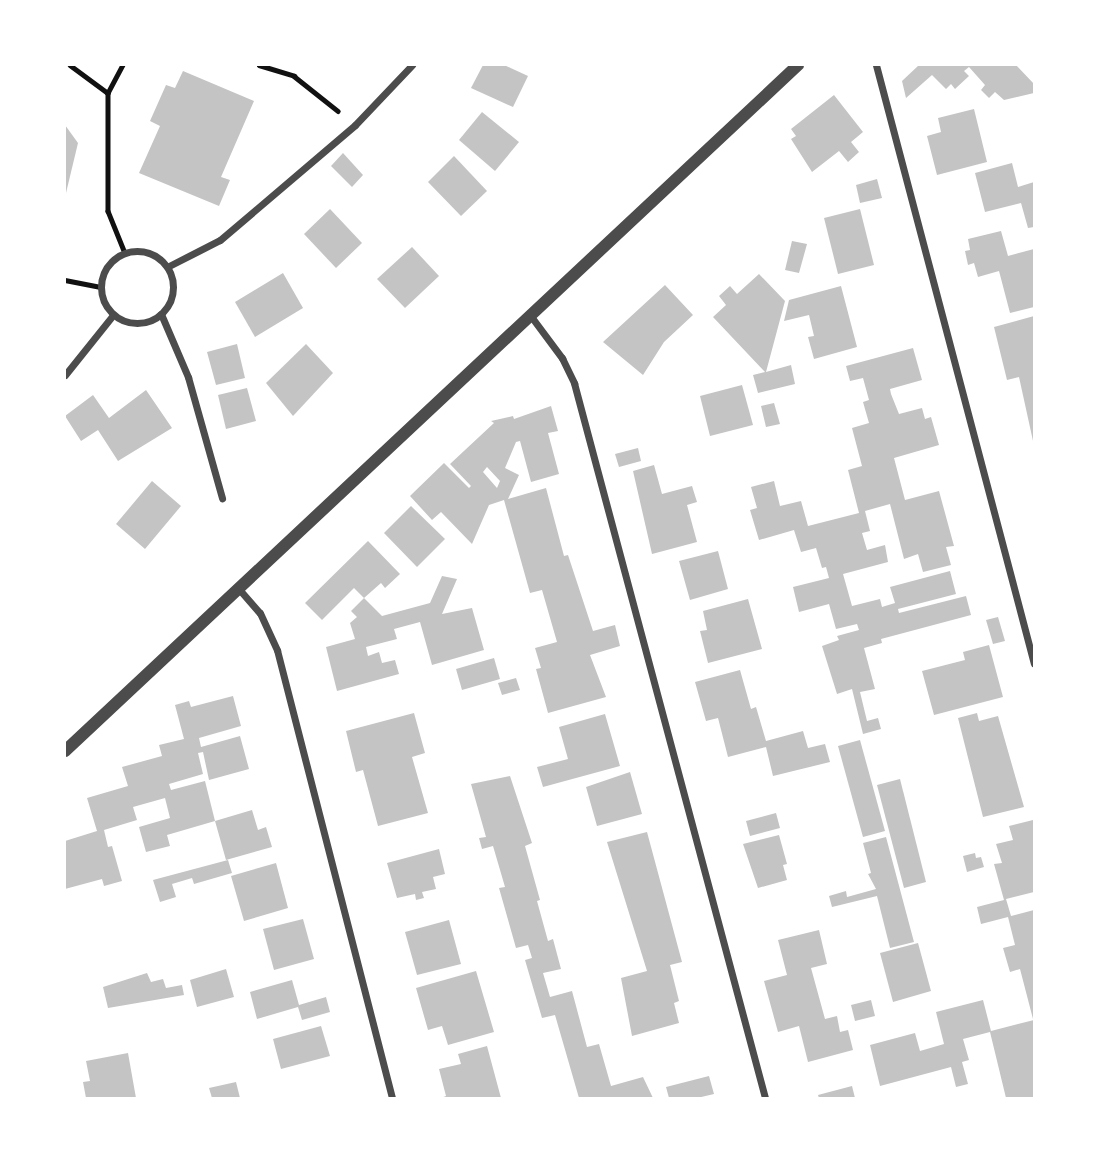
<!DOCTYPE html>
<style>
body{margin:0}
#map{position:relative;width:1099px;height:1163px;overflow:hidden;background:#fff;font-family:Lato,sans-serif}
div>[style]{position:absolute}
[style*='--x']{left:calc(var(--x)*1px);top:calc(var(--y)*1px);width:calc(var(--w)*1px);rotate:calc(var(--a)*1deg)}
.building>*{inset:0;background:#c4c4c4}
.path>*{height:4.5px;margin:-2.25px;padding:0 2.25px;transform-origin:2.25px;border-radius:2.25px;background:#111}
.minor>*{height:7px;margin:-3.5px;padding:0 3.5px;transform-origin:3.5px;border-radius:3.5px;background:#4c4c4c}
.minor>.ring{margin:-3.5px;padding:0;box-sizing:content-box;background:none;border:7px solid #4c4c4c;border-radius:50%}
.tertiary>*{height:12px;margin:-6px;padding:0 6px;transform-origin:6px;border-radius:6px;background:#4c4c4c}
span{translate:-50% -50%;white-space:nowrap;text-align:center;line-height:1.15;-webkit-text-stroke:5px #fff;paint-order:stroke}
.frame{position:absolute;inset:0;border:66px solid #fff;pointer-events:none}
</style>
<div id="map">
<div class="building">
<div style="clip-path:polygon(483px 65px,504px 65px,528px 76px,513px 107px,471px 88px)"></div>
<div style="clip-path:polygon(919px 65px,1016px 65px,1034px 84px,1034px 93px,1004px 100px,995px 92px,989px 98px,981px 90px,985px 85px,969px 67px,964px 71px,969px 76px,955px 89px,951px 84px,946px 89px,932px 75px,906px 98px,902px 81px)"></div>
<div style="clip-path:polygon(183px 71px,254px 101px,221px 177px,230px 180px,219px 206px,139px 173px,160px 126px,150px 121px,166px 85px,175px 88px)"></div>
<div style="clip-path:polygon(834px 95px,863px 132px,851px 142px,859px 152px,848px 162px,839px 151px,812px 172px,791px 139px,796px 136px,791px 129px)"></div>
<div style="clip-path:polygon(974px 109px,987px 162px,937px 175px,927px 136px,941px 132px,938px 118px)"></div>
<div style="clip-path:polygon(482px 112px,519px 142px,495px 171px,459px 140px)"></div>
<div style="clip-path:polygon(65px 125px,78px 143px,66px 193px,65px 193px)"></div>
<div style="clip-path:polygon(343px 153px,363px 175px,352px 187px,331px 166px)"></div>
<div style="clip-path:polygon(454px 156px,487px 191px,461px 216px,428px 182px)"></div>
<div style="clip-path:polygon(1012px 163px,1018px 187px,1034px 182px,1034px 227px,1028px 228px,1021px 203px,985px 212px,975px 173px)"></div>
<div style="clip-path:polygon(877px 179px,882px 198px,860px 203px,856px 185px)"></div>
<div style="clip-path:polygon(330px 209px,362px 243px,336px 268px,304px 234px)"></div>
<div style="clip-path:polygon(860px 209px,874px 265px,838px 274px,824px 218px)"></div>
<div style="clip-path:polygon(1001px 231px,1008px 256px,1034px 249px,1034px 307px,1010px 313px,999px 271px,978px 277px,974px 263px,968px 265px,965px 251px,970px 250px,968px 239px)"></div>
<div style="clip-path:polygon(792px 241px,807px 244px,799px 273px,785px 270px)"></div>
<div style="clip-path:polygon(412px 247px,439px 276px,405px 308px,377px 279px)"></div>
<div style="clip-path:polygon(283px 273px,303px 308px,255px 337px,235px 302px)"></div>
<div style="clip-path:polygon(759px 274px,785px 301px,766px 372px,791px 365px,795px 384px,758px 393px,753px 375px,765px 372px,713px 317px,726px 305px,719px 296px,730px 286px,737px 294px)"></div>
<div style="clip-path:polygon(665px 285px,693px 315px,664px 342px,643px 375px,603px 342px)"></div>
<div style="clip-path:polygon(841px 286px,857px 347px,814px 359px,808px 337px,814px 336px,809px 315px,784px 321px,789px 300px)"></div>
<div style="clip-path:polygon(1034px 316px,1034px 441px,1033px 441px,1019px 377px,1007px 380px,994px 327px)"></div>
<div style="clip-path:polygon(237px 344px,245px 378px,216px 385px,207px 352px)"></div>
<div style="clip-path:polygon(306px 344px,333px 373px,293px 416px,266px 383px)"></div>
<div style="clip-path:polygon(913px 348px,922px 380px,890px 389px,891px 394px,899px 414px,922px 408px,925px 419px,931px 417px,939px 445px,894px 458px,905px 500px,939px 491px,954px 546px,946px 547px,951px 565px,923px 572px,918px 554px,904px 559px,890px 504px,865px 511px,870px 531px,862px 533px,867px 550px,885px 545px,888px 562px,843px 574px,852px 606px,880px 599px,882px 607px,895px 603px,890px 587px,950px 571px,956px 594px,898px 609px,899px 613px,966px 596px,971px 615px,881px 639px,882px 643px,864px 648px,875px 689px,860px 692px,867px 721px,878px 718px,881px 729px,863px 734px,852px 689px,837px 694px,822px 646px,839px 640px,837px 636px,859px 630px,857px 624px,836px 629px,829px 604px,799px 612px,793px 587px,829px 578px,826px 567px,822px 568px,816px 548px,801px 552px,794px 530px,759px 540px,750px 510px,757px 508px,751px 487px,774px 481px,780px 506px,801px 501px,808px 526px,859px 513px,848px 470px,862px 466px,852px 428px,869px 423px,863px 402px,869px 400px,863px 378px,850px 381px,846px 366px)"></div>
<div style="clip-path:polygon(742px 385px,753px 425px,710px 436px,700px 396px)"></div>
<div style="clip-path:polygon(247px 388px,256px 421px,226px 429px,218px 395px)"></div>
<div style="clip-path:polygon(146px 390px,172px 428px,118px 461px,98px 430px,81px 441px,65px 416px,93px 395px,109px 418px)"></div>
<div style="clip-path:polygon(774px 403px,780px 424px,766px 427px,761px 406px)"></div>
<div style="clip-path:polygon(evenodd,551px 406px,558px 431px,548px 433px,559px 474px,531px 482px,520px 441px,516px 442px,505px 468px,519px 475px,508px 499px,546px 488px,564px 556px,568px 555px,593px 631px,615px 625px,620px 646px,590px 655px,606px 697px,548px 713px,536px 669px,541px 668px,535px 648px,557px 642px,542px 590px,530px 593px,504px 500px,489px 505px,472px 544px,441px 512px,432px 520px,410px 496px,444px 463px,469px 488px,471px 486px,450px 464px,494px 423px,491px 421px,513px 416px,514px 419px,551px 406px,487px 467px,500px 481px,497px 488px,483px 472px,487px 467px)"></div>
<div style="clip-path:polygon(638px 448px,641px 461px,619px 467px,615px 454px)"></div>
<div style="clip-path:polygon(654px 465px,662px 494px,692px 486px,697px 502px,687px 505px,697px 542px,652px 554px,633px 471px)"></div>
<div style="clip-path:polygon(152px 481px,181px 506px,145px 549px,116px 524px)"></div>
<div style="clip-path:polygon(411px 506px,445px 539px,417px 567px,384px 533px)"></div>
<div style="clip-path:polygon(368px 541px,400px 574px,385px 588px,381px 583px,364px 598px,354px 588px,322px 620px,305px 603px)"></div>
<div style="clip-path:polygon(718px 551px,728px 589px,690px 600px,679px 561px)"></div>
<div style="clip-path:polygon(442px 576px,457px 579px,442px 614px,472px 608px,484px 650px,432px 665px,420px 622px,394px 629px,397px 639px,366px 647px,368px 656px,379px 652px,382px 663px,395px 660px,399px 674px,337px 691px,326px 647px,355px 639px,350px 623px,357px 617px,351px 611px,364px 598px,382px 616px,430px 603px)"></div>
<div style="clip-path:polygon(748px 599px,762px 649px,708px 663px,700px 631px,707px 630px,703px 611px)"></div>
<div style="clip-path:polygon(998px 617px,1005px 641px,993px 644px,986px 620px)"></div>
<div style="clip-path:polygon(989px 645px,1003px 697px,934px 715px,922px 671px,965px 660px,963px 652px)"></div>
<div style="clip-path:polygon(494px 658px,500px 679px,462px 690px,456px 669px)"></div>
<div style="clip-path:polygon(740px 670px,751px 709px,756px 707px,766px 741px,803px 731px,808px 748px,825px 744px,830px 762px,773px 776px,766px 747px,728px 757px,718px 718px,706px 721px,695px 682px)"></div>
<div style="clip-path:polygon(516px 678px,520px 690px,502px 695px,498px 683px)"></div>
<div style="clip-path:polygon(233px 696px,241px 726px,199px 738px,201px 747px,240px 736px,249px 769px,209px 780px,203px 752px,198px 753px,203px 774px,169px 784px,171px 790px,205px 781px,215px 821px,252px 810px,258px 830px,266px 827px,272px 847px,226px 860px,215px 821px,167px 835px,170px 846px,146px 852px,139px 827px,170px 818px,165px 798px,133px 807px,137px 820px,104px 830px,108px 847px,112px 846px,122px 881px,104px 886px,102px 879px,65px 889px,65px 841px,97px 831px,87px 798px,128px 786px,122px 767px,162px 756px,159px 745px,184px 739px,175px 705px,189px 701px,191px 707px)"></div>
<div style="clip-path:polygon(414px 713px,425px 753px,412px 757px,428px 813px,378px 826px,363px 770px,356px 772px,346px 731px)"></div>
<div style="clip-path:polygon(977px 713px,979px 721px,998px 716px,1024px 807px,983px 817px,958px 718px)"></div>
<div style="clip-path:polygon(605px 714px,620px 766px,543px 787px,537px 767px,568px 759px,559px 727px)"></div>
<div style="clip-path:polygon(860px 740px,885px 831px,863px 837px,838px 746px)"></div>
<div style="clip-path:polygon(630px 772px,642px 814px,597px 826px,586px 787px)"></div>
<div style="clip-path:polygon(510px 776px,532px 843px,525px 846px,540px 900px,537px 901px,548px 941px,553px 939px,561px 969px,543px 973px,550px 997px,572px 991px,587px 1047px,599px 1044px,611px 1086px,643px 1077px,653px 1098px,579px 1098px,555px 1015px,542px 1018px,525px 960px,532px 958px,528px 945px,516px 948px,499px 888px,505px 887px,493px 846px,482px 849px,479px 838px,486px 837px,471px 784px)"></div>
<div style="clip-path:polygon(900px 779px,926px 882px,904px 888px,877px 785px)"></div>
<div style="clip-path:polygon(776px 813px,780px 828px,750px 836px,746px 821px)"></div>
<div style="clip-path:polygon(1033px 820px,1034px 892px,1006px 899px,1011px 916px,1034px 910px,1033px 1019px,1020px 969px,1010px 972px,1003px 948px,1015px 945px,1008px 917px,981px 924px,977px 907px,1004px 900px,994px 864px,1002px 863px,996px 844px,1013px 840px,1009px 826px)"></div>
<div style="clip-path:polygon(647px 832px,682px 962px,670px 965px,679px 1001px,674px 1003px,679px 1023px,632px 1036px,621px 978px,647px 971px,607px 842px)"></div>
<div style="clip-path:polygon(779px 835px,787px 864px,783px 865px,787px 880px,758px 888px,743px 844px)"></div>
<div style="clip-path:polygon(886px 837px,914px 942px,890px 948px,877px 896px,832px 907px,829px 896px,846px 891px,847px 897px,876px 889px,868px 874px,871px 873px,863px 843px)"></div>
<div style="clip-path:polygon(439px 849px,445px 874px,433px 877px,436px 889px,422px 892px,424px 898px,416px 900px,415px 894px,397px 898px,387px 863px)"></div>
<div style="clip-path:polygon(975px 853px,976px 858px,981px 857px,984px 867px,967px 872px,963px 856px)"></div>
<div style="clip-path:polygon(228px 860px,232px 873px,194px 884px,192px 878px,172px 884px,176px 897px,160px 902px,153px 880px)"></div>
<div style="clip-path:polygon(276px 863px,288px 908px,244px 921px,231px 876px)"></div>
<div style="clip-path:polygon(303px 919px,314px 959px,274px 970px,263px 929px)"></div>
<div style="clip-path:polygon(449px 920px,461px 964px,417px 975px,405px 932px)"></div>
<div style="clip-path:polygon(819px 930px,827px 964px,811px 968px,825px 1019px,837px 1016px,840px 1032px,848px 1030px,853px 1050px,808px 1062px,799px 1026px,778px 1032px,764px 981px,787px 975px,778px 940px)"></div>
<div style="clip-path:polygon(918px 943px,931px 991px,893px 1002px,880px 953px)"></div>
<div style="clip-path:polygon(226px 969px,234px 997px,197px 1007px,190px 980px)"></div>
<div style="clip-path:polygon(476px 971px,494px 1032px,448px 1045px,442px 1026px,428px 1030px,416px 988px)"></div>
<div style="clip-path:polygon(147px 973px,151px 982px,163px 979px,166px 988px,182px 985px,184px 995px,108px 1008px,103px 987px)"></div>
<div style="clip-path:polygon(292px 980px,299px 1005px,326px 997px,330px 1012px,302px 1020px,298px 1007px,257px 1019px,250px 992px)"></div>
<div style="clip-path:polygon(871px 1000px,875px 1016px,855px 1021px,851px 1005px)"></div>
<div style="clip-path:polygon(983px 1000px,991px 1031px,1034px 1020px,1034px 1098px,1006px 1098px,990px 1032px,963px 1039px,969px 1060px,962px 1062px,968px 1084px,956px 1087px,951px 1067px,880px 1086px,870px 1045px,915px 1033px,920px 1051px,944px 1044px,936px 1012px)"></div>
<div style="clip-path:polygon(321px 1026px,330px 1056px,281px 1069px,273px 1039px)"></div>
<div style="clip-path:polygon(487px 1046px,501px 1098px,441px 1098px,446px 1096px,439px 1069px,461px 1064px,458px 1054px)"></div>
<div style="clip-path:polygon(128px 1053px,136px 1098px,86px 1098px,83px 1082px,90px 1081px,86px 1061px)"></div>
<div style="clip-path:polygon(709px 1076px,714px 1094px,697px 1098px,669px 1098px,666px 1087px)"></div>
<div style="clip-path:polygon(236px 1082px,240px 1098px,212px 1098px,209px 1088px)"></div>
<div style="clip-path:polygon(852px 1086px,855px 1098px,819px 1098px,818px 1095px)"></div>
</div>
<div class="path">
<div style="--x:70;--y:65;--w:47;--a:36.4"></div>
<div style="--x:123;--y:65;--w:32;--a:118"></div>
<div style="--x:108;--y:93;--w:118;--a:90"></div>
<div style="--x:108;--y:211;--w:45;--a:68"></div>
<div style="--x:259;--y:65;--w:37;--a:17"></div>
<div style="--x:294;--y:76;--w:56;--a:38.5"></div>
<div style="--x:65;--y:280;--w:36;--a:11"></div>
</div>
<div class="minor">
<div style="--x:876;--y:65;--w:619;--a:75.22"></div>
<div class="ring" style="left:101px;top:251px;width:65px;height:65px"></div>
<div style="--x:167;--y:267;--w:59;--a:-27"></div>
<div style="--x:220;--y:240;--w:177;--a:-40.4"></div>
<div style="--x:355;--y:125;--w:83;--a:-46.5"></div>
<div style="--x:161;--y:314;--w:69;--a:66.8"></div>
<div style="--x:188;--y:377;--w:126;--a:74.3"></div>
<div style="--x:530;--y:315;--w:54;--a:53.3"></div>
<div style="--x:562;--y:358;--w:28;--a:64"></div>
<div style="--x:574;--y:383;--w:740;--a:75.04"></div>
<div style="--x:65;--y:375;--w:77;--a:-51.3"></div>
<div style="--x:238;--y:588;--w:33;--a:49"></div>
<div style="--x:260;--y:613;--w:41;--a:65.3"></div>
<div style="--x:277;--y:650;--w:463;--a:75.6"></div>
</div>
<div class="tertiary">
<div style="--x:65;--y:751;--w:1004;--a:-43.1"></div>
</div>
<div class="frame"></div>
</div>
